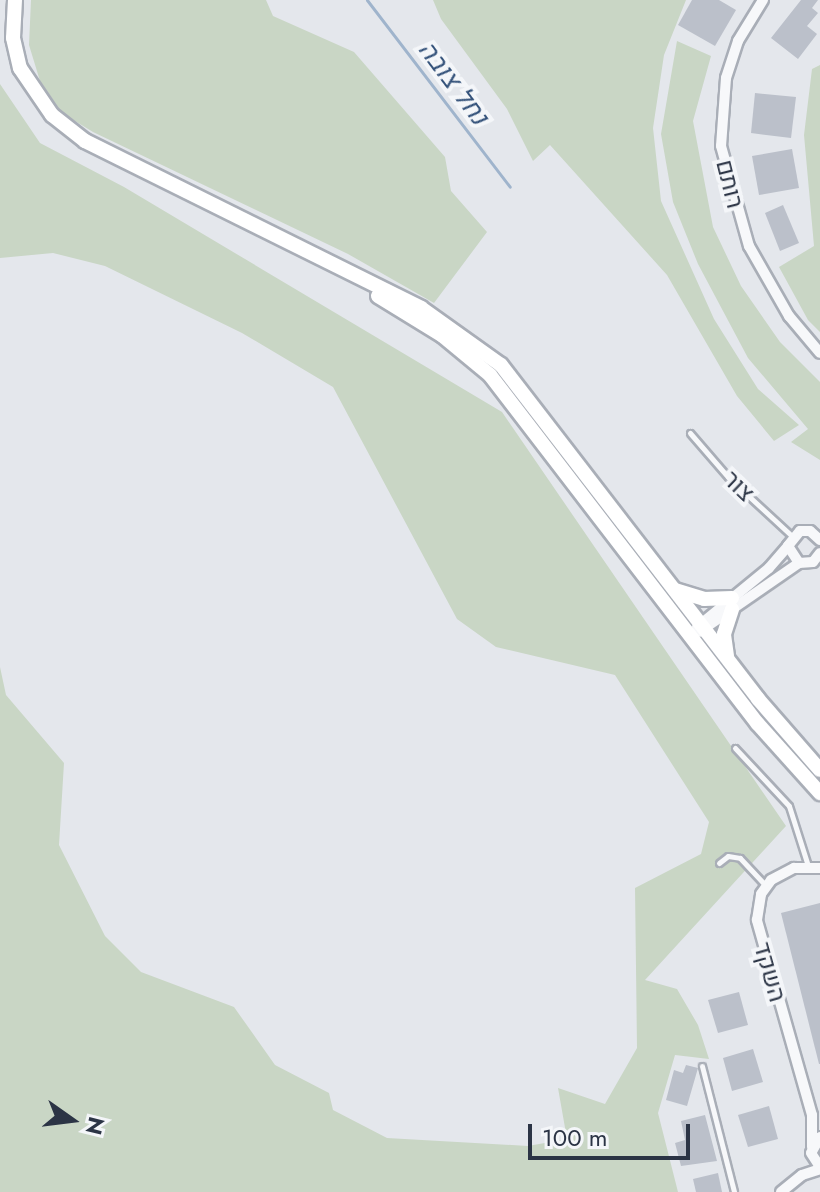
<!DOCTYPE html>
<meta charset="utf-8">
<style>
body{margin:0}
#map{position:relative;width:820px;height:1192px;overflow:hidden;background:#e4e7ec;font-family:Jost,Heebo,sans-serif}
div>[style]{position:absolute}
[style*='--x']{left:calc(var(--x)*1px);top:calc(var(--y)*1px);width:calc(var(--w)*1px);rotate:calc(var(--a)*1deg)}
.green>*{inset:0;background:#c9d6c5}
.stream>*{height:3px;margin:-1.5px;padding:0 1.5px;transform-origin:1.5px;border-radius:1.5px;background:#9fb4cc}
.building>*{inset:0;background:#bbc0ca}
.roads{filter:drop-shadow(2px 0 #a9aeb7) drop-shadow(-2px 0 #a9aeb7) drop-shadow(0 2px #a9aeb7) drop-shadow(0 -2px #a9aeb7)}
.lane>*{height:5px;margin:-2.5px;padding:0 2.5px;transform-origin:2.5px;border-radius:2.5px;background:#f7f8fa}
.street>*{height:10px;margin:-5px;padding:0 5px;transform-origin:5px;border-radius:5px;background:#f7f8fa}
.secondary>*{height:14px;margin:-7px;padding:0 7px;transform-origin:7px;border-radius:7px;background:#fff}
span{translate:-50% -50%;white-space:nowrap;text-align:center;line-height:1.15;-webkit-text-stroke:8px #f4f6f9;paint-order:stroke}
.street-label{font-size:24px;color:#2b3445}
.water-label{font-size:26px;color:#34527a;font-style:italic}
.north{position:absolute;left:32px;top:1080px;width:80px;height:80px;-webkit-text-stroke:6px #f4f6f9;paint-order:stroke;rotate:104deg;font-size:22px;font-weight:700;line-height:32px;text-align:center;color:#2b3445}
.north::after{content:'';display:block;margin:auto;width:28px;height:36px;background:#2b3445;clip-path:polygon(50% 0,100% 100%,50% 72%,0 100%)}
.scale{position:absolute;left:528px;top:1124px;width:162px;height:36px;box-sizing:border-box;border:4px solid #2b3445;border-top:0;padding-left:10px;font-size:24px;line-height:28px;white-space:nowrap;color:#2b3445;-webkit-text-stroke:6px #f4f6f9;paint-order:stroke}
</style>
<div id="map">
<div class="green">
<div style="clip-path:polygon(31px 0,266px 0,273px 16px,354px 52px,445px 157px,451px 191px,487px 232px,434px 303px,348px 254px,93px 132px,62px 113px,40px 81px,29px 45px)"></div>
<div style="clip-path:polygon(433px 0,686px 0,664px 55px,653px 128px,661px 201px,714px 319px,758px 389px,799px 425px,774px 441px,737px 396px,667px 275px,550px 145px,533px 161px,507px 109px,441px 19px)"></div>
<div style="clip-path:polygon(677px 41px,711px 56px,693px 121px,713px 227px,741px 286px,780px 342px,820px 382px,820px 460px,791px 442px,808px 429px,748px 358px,698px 264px,673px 202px,661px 134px)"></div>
<div style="clip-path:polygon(820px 65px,820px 332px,808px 320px,779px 267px,814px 246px,804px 135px,812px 69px)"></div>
<div style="clip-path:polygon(0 84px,40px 143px,124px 187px,502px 412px,786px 826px,645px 980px,677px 989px,698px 1025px,709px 1059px,675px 1055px,658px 1113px,678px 1192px,0 1192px,0 667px,6px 695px,64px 763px,59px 845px,105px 936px,141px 972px,234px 1007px,275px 1065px,329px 1093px,333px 1110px,387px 1138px,528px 1146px,567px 1139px,558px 1088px,605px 1104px,637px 1048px,635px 888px,701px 854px,709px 822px,615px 675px,496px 647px,457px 619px,333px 387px,242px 333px,105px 266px,53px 253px,0 258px)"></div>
</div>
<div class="stream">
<div style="--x:367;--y:0;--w:235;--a:52.6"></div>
</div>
<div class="building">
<div style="clip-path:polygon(692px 0,719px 0,736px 10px,715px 46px,678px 25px)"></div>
<div style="clip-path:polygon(801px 0,818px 0,812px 8px,818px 13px,807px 26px,817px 34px,798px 59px,771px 38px)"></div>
<div style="clip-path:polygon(755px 93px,796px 97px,791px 138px,751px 133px)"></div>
<div style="clip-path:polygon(792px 149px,799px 188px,759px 195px,752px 156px)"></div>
<div style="clip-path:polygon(783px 205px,799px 243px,780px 251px,765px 213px)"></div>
<div style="clip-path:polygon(820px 903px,820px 1064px,819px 1064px,781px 913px)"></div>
<div style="clip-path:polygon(739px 992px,748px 1025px,718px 1033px,708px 1000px)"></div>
<div style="clip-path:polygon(753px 1049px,763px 1082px,732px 1091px,723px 1058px)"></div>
<div style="clip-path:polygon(686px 1065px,698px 1068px,687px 1106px,666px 1100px,674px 1070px,683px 1073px)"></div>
<div style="clip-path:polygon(769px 1106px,778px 1139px,748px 1147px,738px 1115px)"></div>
<div style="clip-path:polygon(705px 1115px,717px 1161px,681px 1166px,675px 1143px,685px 1140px,681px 1121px)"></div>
<div style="clip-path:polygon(718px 1173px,722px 1192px,696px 1192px,693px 1179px)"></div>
</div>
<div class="roads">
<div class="lane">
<div style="--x:690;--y:433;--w:58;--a:49.2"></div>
<div style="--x:728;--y:477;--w:87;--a:42.7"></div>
<div style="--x:735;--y:748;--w:79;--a:47"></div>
<div style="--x:789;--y:806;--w:63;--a:72.4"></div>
<div style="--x:719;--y:863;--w:11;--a:-38"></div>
<div style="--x:728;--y:856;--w:12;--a:9"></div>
<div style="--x:740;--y:858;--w:38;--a:47"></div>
<div style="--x:702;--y:1066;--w:130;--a:75.7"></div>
</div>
<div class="street">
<div style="--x:763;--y:0;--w:48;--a:121.4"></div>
<div style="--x:738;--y:41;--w:39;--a:108"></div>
<div style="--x:726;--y:78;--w:68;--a:94.2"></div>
<div style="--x:721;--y:146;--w:104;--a:74.4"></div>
<div style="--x:749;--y:246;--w:81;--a:60.3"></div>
<div style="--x:789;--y:316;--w:48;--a:50"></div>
<div style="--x:820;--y:540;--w:13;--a:-138"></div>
<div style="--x:810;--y:531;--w:10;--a:180"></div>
<div style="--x:800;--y:531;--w:19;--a:129"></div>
<div style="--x:788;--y:546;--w:20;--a:57"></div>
<div style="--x:799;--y:563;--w:14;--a:-4"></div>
<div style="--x:813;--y:562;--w:11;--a:-52"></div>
<div style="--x:697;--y:627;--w:93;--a:-39.3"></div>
<div style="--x:769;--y:568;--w:29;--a:-49"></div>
<div style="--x:699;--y:632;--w:121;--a:-34.6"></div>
<div style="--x:820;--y:1137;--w:18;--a:119"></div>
<div style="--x:811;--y:1153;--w:17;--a:57"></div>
<div style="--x:812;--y:1147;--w:32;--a:-90"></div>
<div style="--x:812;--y:1115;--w:203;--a:-105.8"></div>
<div style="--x:757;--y:920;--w:26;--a:-81"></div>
<div style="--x:761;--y:894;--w:17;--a:-54"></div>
<div style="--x:771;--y:880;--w:26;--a:-28"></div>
<div style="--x:794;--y:868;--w:26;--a:0"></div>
<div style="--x:781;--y:1192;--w:27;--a:-39"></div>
<div style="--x:802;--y:1175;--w:19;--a:-18"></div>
</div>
<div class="secondary">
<div style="--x:15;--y:0;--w:38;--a:93"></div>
<div style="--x:13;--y:38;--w:31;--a:77"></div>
<div style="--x:20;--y:68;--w:57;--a:55.8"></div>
<div style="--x:52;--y:115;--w:42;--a:38.2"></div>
<div style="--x:85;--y:141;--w:375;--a:26.4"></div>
<div style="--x:421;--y:308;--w:98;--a:35.5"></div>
<div style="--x:501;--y:365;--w:421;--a:52.4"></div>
<div style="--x:758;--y:699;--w:94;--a:48.9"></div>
<div style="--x:378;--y:296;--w:76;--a:31.6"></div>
<div style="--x:443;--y:336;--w:61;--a:39.7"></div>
<div style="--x:490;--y:375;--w:440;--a:52.5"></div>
<div style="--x:758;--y:724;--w:93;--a:48.1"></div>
<div style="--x:675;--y:590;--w:30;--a:17"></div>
<div style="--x:704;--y:599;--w:28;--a:-2"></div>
<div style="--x:727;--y:656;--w:22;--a:-98"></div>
<div style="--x:724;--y:634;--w:26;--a:-72"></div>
</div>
</div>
<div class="street-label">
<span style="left:730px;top:184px;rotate:76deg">רותם</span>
<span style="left:739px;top:486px;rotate:44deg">צור</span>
<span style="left:770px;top:972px;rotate:74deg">השקד</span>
</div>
<div class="water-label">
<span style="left:453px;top:83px;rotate:53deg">נחל צובה</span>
</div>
<div class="north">N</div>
<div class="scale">100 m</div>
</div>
